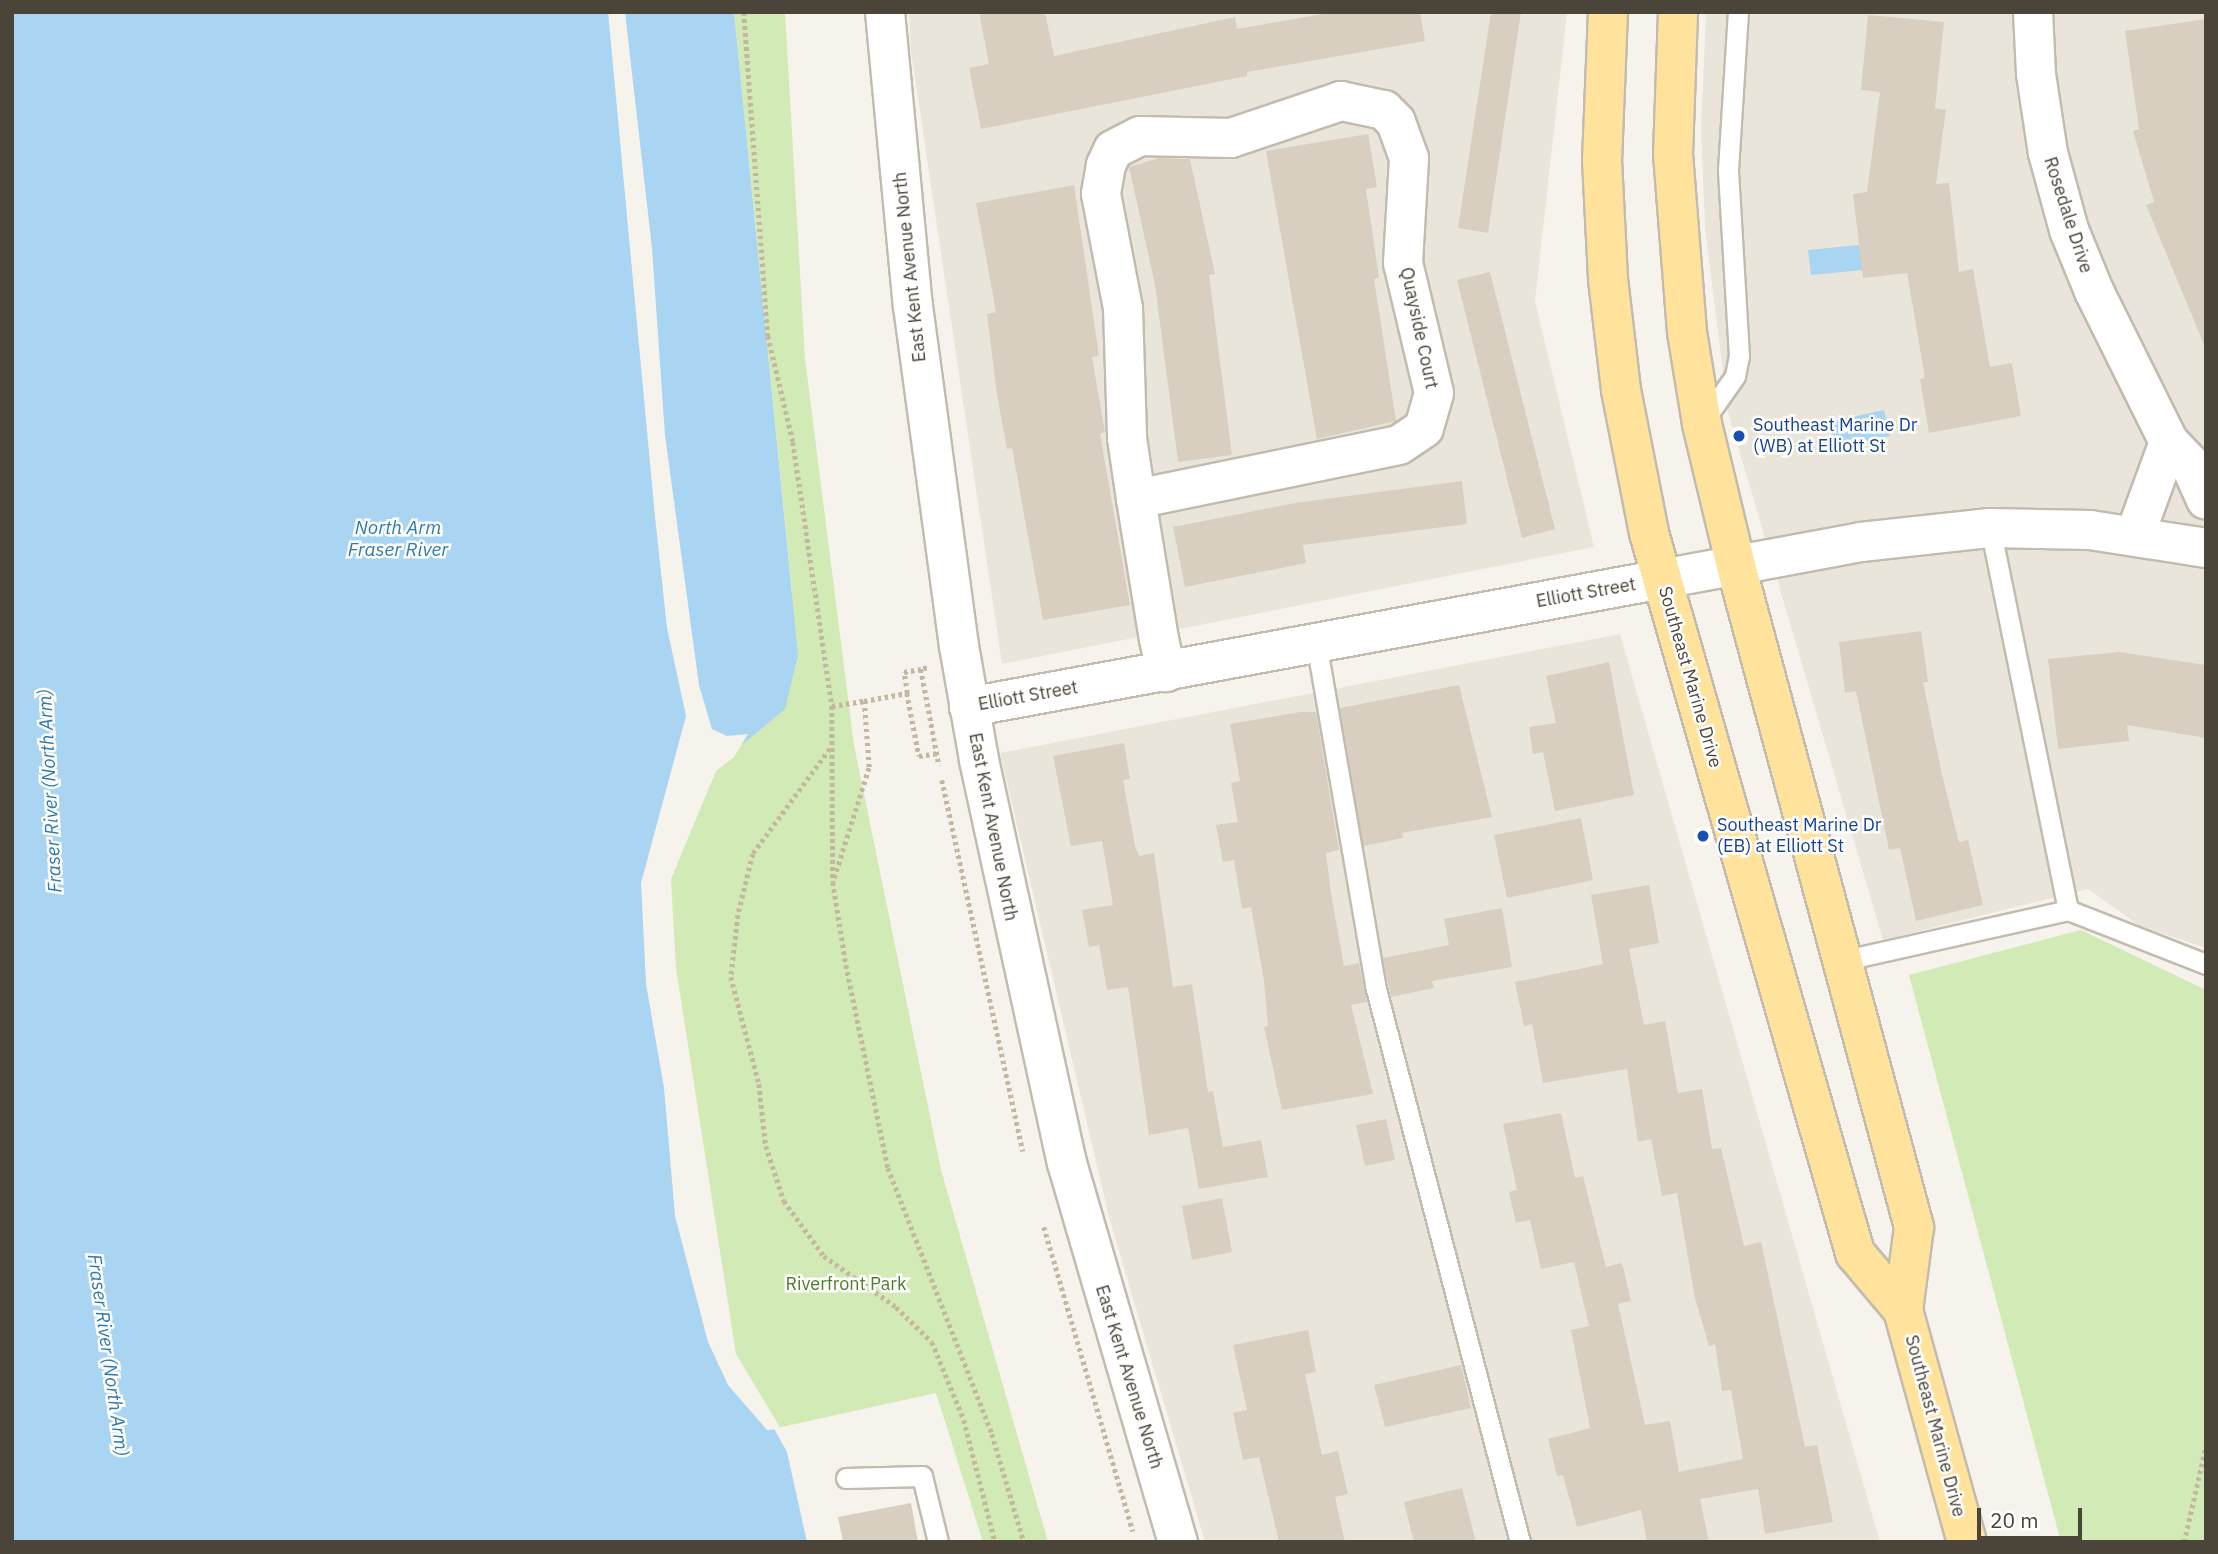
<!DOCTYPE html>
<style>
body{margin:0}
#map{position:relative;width:2218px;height:1554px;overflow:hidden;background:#f6f3ec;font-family:"IBM Plex Sans",sans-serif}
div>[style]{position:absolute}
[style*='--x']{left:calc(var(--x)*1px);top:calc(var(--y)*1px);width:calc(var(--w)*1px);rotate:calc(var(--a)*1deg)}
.residential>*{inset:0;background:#eae5da}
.green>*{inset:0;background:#d2eab5}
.water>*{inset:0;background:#a9d4f2}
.pier>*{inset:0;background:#f6f3ec}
.building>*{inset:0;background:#d8cfc1}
.path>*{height:4.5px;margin-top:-2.25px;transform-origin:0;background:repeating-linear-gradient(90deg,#c4b79f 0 3.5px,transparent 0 7px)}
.roads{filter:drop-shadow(2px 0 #c2bbae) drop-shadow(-2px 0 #c2bbae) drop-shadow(0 2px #c2bbae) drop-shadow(0 -2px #c2bbae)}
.service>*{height:19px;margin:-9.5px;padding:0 9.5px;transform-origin:9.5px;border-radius:9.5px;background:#fff}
.minor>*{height:38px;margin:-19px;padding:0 19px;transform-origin:19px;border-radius:19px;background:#fff}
.tertiary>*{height:38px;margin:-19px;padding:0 19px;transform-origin:19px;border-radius:19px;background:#fff}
.primary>*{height:38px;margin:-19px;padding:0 19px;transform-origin:19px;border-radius:19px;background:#ffe39c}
.dots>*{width:19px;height:19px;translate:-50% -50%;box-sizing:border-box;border:4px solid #fff;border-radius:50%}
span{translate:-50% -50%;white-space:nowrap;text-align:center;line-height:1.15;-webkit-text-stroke:5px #fff;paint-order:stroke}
.street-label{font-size:18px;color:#4b4439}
.transit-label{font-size:18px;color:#164399}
.left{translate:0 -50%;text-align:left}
.park-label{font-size:18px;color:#4a7f2a}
.water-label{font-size:19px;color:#2e7ab2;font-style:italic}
.frame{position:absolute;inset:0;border:14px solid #4b4439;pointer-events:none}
.scale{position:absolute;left:1977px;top:1508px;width:105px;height:32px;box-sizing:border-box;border:4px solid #4b4439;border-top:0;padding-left:9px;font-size:21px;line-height:24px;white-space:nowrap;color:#4b4439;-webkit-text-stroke:5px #fff;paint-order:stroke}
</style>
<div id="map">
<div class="residential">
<div style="clip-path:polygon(909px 12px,1567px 12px,1535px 301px,1594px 547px,1002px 664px,911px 51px)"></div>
<div style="clip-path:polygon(1706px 12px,2206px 12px,2206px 948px,2140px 926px,2088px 889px,1883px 940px,1728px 412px,1705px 228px,1701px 129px)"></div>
<div style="clip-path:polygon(1620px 634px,1880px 1542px,1205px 1542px,1109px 1217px,1000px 753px)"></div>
</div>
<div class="green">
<div style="clip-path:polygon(734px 12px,785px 12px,805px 359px,854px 745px,941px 1170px,1048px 1542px,983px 1542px,936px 1393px,777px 1428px,733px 1355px,673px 969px,667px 878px,792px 592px)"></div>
<div style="clip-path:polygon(2081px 930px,2206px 990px,2206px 1542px,2061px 1542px,1909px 975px)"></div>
</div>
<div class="water">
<div style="clip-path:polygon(12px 12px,734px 12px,798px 655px,785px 709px,713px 769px,667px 879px,673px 969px,733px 1355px,787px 1452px,807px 1542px,12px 1542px)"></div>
<div style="clip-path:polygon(1859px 245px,1863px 270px,1811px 275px,1808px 250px)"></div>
<div style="clip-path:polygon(1884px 410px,1890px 436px,1835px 447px,1829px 422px)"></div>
</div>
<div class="pier">
<div style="clip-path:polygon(608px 12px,625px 12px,652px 248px,665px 435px,699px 685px,712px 729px,727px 736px,748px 734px,734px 757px,716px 771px,671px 879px,676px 968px,736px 1354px,781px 1429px,767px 1430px,728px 1385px,708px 1342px,675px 1216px,664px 1088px,646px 984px,641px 883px,686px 716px,667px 628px,655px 517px)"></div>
</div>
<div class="building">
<div style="clip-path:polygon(979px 12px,1045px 12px,1054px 56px,1235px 17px,1237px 29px,1334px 12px,1420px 12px,1425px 41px,1247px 72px,1247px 76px,981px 129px,969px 68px,989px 64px)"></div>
<div style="clip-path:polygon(1491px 12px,1521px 12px,1488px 233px,1458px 228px)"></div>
<div style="clip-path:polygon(1868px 15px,1944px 22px,1935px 108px,1946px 110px,1936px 184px,1949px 183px,1959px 272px,1973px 269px,1990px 367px,2012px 363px,2021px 416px,1929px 433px,1920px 379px,1925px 378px,1907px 273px,1863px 278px,1853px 194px,1867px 192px,1880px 92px,1861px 90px)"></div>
<div style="clip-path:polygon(2206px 19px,2206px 347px,2205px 347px,2146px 205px,2154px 202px,2133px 131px,2139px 129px,2125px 31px)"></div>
<div style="clip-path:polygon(1368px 134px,1377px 187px,1366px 189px,1379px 278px,1374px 279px,1396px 421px,1317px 439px,1266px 151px)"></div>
<div style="clip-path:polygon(1159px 158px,1190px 159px,1215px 274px,1209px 275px,1232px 455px,1178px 462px,1155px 285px,1129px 167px)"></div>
<div style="clip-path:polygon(1074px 185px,1099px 356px,1092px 357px,1105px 432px,1100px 434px,1130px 605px,1043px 620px,1012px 448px,1007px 449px,997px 395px,987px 314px,996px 312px,976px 203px)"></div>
<div style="clip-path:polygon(1490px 272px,1555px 529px,1522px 538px,1457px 280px)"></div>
<div style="clip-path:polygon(1462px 481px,1467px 524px,1303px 545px,1306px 563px,1185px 587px,1173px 527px,1295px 503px)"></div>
<div style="clip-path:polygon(1921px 631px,1928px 682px,1923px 682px,1941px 770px,1959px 842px,1968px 840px,1983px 905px,1916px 921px,1900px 848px,1889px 850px,1856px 691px,1845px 693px,1839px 642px)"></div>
<div style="clip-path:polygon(2119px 652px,2206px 665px,2206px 738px,2127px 725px,2129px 741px,2058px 749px,2048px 659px)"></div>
<div style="clip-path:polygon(1609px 662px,1634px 795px,1555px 811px,1543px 752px,1533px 754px,1529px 727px,1556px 723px,1546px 676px)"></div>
<div style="clip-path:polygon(1459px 685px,1492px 817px,1402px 833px,1403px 838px,1363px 846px,1340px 708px)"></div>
<div style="clip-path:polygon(1300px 712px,1316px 712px,1339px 850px,1326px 853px,1331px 893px,1344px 966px,1359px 963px,1367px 1002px,1351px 1005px,1373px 1094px,1282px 1110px,1264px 1027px,1268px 1026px,1264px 981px,1251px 907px,1242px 909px,1234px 860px,1223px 862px,1216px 825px,1238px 822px,1231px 783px,1240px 781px,1230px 724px)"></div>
<div style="clip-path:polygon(1124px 743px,1130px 779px,1123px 780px,1135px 846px,1139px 856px,1154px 853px,1173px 987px,1192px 984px,1208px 1092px,1213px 1091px,1223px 1147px,1261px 1140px,1268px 1177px,1199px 1189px,1188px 1128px,1149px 1135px,1128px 987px,1107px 990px,1099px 945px,1089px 947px,1082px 910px,1113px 905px,1102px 841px,1071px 846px,1053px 756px)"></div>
<div style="clip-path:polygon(1581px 818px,1593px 880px,1507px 898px,1494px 835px)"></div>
<div style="clip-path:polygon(1649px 885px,1659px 943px,1629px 949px,1644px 1025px,1665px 1021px,1678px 1093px,1702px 1089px,1712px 1149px,1721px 1148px,1744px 1246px,1761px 1242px,1805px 1447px,1817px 1445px,1833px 1522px,1765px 1534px,1758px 1489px,1700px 1499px,1709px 1542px,1647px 1542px,1641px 1510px,1577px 1527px,1563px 1475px,1557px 1476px,1548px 1439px,1590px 1428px,1571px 1330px,1589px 1326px,1574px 1262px,1541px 1269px,1530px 1220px,1516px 1223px,1509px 1192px,1517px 1190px,1503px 1124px,1561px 1113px,1575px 1178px,1583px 1176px,1606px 1267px,1622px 1263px,1631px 1301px,1618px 1304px,1645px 1425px,1670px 1421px,1679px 1472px,1743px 1459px,1731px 1390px,1722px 1391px,1715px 1344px,1709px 1346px,1695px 1298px,1677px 1193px,1662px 1196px,1651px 1139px,1638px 1142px,1627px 1069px,1543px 1083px,1532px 1024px,1524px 1026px,1515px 982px,1603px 964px,1591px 895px)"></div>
<div style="clip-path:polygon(1502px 908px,1512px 967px,1432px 981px,1434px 988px,1391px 997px,1383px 958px,1449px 945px,1444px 919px)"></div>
<div style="clip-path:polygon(1386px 1119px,1395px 1160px,1365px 1166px,1356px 1125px)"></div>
<div style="clip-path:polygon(1222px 1198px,1232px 1252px,1192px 1260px,1182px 1206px)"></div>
<div style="clip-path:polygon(1308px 1330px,1316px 1372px,1305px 1374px,1322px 1455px,1338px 1451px,1348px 1494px,1335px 1497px,1345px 1542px,1279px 1542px,1259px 1457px,1243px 1460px,1233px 1413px,1247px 1410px,1233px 1345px)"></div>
<div style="clip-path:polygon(1461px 1365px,1471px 1408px,1385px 1427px,1374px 1385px)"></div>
<div style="clip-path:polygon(1462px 1488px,1476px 1542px,1414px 1542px,1404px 1502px)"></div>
<div style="clip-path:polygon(911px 1503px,918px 1542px,843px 1542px,838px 1517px)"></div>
</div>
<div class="path">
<div style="--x:744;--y:12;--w:325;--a:85.8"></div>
<div style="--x:768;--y:336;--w:109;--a:76.7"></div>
<div style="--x:793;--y:442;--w:267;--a:81.6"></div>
<div style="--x:832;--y:706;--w:176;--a:89.7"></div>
<div style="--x:833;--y:882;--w:84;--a:81.1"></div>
<div style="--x:846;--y:965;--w:207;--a:78.3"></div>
<div style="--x:888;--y:1168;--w:286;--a:68.6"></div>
<div style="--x:992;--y:1434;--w:113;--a:73.5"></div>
<div style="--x:927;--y:668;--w:6;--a:171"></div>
<div style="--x:921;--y:669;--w:98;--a:79.4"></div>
<div style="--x:907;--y:693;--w:21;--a:-98"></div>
<div style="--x:904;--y:672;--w:17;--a:-10"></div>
<div style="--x:832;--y:706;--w:32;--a:-9"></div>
<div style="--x:830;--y:749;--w:130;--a:126.3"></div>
<div style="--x:753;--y:854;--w:63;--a:103.8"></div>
<div style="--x:738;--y:915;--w:62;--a:96.4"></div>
<div style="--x:731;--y:977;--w:111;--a:75.3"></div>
<div style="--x:759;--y:1084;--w:62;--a:83.6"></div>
<div style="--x:766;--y:1146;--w:58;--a:71.9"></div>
<div style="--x:784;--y:1201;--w:68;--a:54"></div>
<div style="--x:824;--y:1256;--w:88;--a:35.3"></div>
<div style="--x:896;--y:1307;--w:50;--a:44.2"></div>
<div style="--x:932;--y:1342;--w:84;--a:67.7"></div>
<div style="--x:964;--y:1420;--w:126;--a:75.7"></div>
<div style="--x:942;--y:780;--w:380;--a:77.7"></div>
<div style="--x:834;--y:878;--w:116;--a:-72.5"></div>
<div style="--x:869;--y:767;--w:66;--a:-94.3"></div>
<div style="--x:864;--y:701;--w:44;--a:-10.5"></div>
<div style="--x:907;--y:693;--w:64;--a:79.2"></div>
<div style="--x:919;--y:756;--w:18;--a:-9"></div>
<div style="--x:1044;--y:1227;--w:317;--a:73.7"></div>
<div style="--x:2184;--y:1542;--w:99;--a:-77.2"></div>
</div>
<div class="roads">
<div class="service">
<div style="--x:1704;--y:420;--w:54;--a:-54.8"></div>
<div style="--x:1735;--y:376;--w:20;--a:-79"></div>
<div style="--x:1739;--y:356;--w:186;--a:-93.4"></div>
<div style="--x:1728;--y:170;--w:158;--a:-86.4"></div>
<div style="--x:1316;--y:642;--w:348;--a:80.2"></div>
<div style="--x:1375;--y:985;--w:576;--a:75.41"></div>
<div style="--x:2068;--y:910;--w:148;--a:21.4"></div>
<div style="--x:1845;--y:960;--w:229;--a:-12.6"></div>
<div style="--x:2068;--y:910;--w:390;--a:-101.5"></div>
<div style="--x:846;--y:1478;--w:76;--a:-1.5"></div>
<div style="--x:922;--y:1476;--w:68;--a:76.4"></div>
</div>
<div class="minor">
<div style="--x:885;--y:12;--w:295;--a:84.6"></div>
<div style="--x:913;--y:306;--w:343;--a:82.3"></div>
<div style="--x:959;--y:646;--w:116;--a:80"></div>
<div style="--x:979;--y:760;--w:412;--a:77.7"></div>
<div style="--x:1067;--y:1163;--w:395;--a:73.7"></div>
<div style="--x:2033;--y:12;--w:62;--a:87.2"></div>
<div style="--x:2036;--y:74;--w:80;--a:81.4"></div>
<div style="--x:2048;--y:153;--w:80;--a:74.7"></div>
<div style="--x:2069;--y:230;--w:66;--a:67.7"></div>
<div style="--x:2094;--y:291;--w:169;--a:63.6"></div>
<div style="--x:2169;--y:442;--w:30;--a:46"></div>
<div style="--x:2190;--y:464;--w:39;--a:66"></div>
<div style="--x:1136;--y:499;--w:268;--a:-11.6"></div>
<div style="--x:1399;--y:445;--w:30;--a:-34"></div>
<div style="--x:1424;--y:428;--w:36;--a:-74"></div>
<div style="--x:1434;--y:393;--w:134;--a:-103.4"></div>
<div style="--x:1403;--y:263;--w:105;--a:-86.7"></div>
<div style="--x:1409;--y:158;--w:38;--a:-110"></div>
<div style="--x:1396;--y:122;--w:17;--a:-135"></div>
<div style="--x:1384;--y:110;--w:44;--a:-168.2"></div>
<div style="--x:1341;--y:101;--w:116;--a:161.4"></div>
<div style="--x:1231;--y:138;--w:91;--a:-178.7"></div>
<div style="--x:1140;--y:136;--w:30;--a:153"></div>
<div style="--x:1113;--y:150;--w:17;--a:115"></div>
<div style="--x:1106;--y:165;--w:29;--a:100"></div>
<div style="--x:1101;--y:194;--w:116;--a:79.1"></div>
<div style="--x:1123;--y:308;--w:130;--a:88.2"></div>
<div style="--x:1127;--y:438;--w:62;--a:81.6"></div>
<div style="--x:1136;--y:499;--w:142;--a:80.7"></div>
<div style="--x:1159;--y:639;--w:34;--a:78"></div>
<div style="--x:2135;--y:535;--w:99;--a:-69.9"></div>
<div style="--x:969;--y:707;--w:705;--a:-10.46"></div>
</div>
<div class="tertiary">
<div style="--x:1662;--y:579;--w:202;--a:-10.5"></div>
<div style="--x:1861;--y:542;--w:130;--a:-6.2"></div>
<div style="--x:1990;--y:528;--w:100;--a:1.1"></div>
<div style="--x:2090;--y:530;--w:117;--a:8.8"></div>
</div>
<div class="primary">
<div style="--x:1608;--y:12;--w:148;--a:92.3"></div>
<div style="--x:1602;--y:160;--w:119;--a:87.1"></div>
<div style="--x:1608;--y:279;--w:112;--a:83.3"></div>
<div style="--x:1621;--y:390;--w:146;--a:78.9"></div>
<div style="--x:1649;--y:533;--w:749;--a:74.03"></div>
<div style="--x:1855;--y:1253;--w:75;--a:49.9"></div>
<div style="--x:1678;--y:12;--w:142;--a:92"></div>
<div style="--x:1673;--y:154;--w:179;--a:85.5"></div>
<div style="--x:1687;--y:332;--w:93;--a:80.7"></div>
<div style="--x:1702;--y:424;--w:146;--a:76.5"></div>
<div style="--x:1736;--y:566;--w:685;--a:74.93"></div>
<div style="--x:1914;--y:1227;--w:84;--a:97.5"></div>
<div style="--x:1903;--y:1310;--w:241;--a:74.6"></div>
</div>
</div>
<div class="dots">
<div style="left:1739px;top:436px;background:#1a4fb4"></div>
<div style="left:1703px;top:836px;background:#1a4fb4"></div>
</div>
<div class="street-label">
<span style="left:2068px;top:215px;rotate:72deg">Rosedale Drive</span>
<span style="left:910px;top:267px;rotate:-96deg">East Kent Avenue North</span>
<span style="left:1419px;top:328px;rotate:78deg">Quayside Court</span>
<span style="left:1586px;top:593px;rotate:-10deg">Elliott Street</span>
<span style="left:1690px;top:677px;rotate:74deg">Southeast Marine Drive</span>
<span style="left:1028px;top:696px;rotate:-10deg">Elliott Street</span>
<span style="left:993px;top:827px;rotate:79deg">East Kent Avenue North</span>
<span style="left:1129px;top:1377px;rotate:73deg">East Kent Avenue North</span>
<span style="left:1935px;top:1426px;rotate:75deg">Southeast Marine Drive</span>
</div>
<div class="transit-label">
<span class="left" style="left:1753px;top:436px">Southeast Marine Dr<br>(WB) at Elliott St</span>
<span class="left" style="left:1717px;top:836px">Southeast Marine Dr<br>(EB) at Elliott St</span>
</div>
<div class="park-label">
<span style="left:846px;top:1284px">Riverfront Park</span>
</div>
<div class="water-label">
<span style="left:398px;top:539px">North Arm<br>Fraser River</span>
<span style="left:50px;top:791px;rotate:-93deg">Fraser River (North Arm)</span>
<span style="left:108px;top:1355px;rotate:82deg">Fraser River (North Arm)</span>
</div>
<div class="frame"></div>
<div class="scale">20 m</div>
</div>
